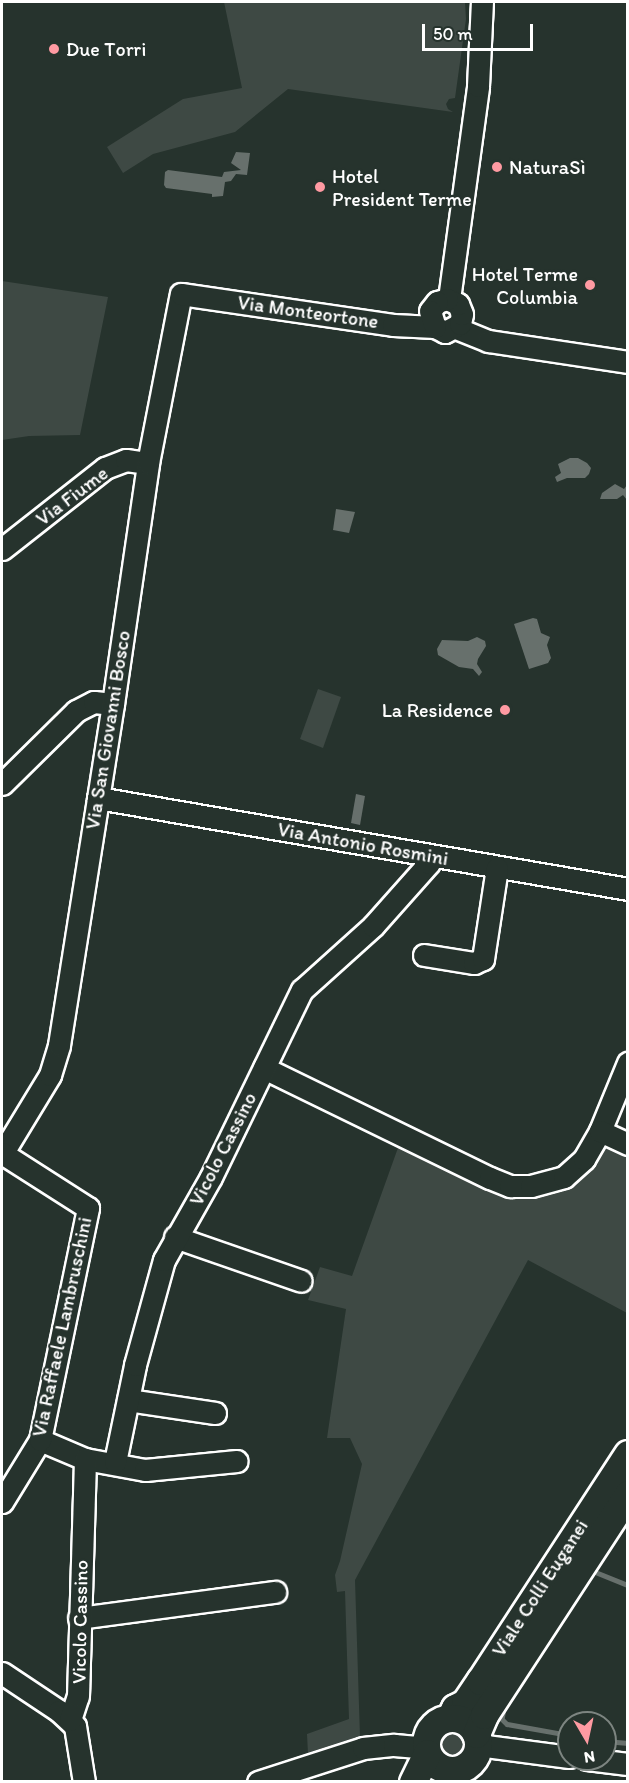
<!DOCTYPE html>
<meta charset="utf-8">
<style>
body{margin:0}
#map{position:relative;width:629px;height:1783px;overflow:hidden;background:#26332d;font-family:Itim,sans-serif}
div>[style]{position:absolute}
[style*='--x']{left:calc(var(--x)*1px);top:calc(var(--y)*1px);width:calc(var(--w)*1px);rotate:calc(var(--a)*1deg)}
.green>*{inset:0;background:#3e4944}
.round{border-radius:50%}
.water>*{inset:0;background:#67706c}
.stream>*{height:4.5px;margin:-2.25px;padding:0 2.25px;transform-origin:2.25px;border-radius:2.25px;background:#67706c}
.roads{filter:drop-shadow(2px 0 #fff) drop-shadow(-2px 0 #fff) drop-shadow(0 2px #fff) drop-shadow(0 -2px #fff)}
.minor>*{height:21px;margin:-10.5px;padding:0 10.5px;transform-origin:10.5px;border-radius:10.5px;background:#26332d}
.major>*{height:27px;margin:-13.5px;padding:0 13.5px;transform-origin:13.5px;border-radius:13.5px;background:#26332d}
.major>.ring{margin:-13.5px;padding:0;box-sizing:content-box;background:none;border:27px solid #26332d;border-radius:50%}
.dots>*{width:16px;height:16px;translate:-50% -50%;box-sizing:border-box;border:3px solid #26332d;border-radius:50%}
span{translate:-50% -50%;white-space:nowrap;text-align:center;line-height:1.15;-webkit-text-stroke:4.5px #26332d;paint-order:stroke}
.poi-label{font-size:20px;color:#fff}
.left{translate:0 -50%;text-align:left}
.right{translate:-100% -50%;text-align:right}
.street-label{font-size:20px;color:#fff}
.frame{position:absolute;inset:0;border:3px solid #fff;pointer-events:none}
.north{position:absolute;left:557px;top:1711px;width:60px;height:60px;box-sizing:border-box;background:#26332d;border:2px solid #7d8581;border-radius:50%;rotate:171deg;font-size:16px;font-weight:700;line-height:24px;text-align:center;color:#fff}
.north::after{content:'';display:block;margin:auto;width:21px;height:27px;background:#ff9aa2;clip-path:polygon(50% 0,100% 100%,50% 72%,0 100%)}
.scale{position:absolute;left:422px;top:24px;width:111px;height:27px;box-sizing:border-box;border:3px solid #fff;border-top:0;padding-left:8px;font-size:18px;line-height:21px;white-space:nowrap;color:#fff;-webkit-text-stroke:4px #26332d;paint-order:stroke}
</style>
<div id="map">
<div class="green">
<div style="clip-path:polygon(224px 2px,465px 2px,466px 19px,455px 98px,449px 99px,446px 104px,448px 109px,453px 112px,288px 89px,235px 132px,153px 154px,123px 173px,107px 147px,183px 99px,242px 88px)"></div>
<div style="clip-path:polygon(2px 281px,108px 297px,80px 435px,29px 436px,2px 440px)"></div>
<div style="clip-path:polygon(318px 689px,341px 697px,323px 748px,300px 739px)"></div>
<div style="clip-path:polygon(603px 1142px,627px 1153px,627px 1313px,528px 1260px,355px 1580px,360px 1737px,308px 1754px,307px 1734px,349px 1719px,345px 1591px,337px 1592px,335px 1575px,340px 1561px,362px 1464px,350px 1438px,327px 1438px,346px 1309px,308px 1300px,320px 1267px,352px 1276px,399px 1145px,506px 1194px,533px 1197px,567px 1186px)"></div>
<div class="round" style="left:435px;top:1727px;width:34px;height:34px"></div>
</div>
<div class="water">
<div style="clip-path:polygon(236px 152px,250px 153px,247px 175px,236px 174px,231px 181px,225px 182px,223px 196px,212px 197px,212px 194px,166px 188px,164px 185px,165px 172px,168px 170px,222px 177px,224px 172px,241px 170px,231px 163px)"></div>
<div style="clip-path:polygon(570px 458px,578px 458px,587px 463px,591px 468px,589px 474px,585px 478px,567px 478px,557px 482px,555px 477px,561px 473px,558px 464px)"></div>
<div style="clip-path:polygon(615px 484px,624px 489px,627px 485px,627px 500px,623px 495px,617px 499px,600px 499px,602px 493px)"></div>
<div style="clip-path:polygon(336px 509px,355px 512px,349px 533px,333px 530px)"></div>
<div style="clip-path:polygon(533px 618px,537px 619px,541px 633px,550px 637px,547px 645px,551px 658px,548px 663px,529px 669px,514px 624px)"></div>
<div style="clip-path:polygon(477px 637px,485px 641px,486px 646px,478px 659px,477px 664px,482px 672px,479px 676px,473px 669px,459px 667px,438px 655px,437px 649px,442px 640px,468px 641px)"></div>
<div style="clip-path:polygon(356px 794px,365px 796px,360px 825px,351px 823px)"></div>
</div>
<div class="stream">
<div style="--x:593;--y:1571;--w:38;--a:22"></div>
<div style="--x:504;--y:1709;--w:10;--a:101"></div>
<div style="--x:502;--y:1719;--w:7;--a:45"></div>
<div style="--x:507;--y:1724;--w:63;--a:10.1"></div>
<div style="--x:605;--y:1741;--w:23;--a:5"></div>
</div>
<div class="roads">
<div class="minor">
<div style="--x:449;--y:299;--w:215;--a:-82.2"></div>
<div style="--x:478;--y:86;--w:84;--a:-87.3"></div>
<div style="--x:456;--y:328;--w:35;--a:22"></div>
<div style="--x:488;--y:341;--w:142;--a:8.5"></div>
<div style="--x:2;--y:549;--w:131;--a:-38.2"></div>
<div style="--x:105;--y:468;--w:22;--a:-21"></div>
<div style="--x:126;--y:460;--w:22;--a:8"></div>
<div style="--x:2;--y:784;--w:104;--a:-44.6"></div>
<div style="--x:76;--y:711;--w:20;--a:-27"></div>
<div style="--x:94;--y:702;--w:19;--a:6"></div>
<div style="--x:98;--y:798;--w:538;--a:9.74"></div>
<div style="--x:424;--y:955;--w:51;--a:9.1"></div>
<div style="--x:474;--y:963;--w:10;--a:-24"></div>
<div style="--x:483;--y:959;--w:92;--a:-81.3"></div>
<div style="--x:264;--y:1068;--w:251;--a:26"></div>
<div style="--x:490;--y:1178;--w:22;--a:22"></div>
<div style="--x:510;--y:1186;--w:21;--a:0"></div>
<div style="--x:531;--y:1186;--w:34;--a:-15"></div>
<div style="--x:564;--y:1177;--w:27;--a:-42"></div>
<div style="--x:584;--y:1159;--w:32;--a:-60"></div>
<div style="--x:600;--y:1131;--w:74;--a:-67.6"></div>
<div style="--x:600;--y:1131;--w:31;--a:25"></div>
<div style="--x:2;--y:1154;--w:92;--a:-58.7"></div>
<div style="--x:50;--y:1075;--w:31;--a:-73"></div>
<div style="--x:59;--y:1045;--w:345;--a:-81"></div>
<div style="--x:113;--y:704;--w:244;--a:-81.7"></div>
<div style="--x:148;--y:463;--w:172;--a:-79"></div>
<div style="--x:181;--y:294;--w:214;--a:8.3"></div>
<div style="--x:393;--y:325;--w:42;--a:2.7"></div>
<div style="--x:435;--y:327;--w:11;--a:27"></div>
<div style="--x:445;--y:332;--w:17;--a:-28"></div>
<div style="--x:460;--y:324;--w:10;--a:-79"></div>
<div style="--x:462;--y:314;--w:11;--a:-112"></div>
<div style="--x:458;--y:304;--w:12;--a:-156"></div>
<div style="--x:447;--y:299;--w:10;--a:163"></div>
<div style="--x:437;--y:302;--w:11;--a:128"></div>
<div style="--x:430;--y:311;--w:17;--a:73"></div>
<div style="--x:175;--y:1237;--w:133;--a:19.2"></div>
<div style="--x:128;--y:1400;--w:88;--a:8.5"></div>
<div style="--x:40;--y:1440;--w:49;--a:22.9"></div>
<div style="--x:85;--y:1459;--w:61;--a:10.4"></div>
<div style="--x:145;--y:1470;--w:92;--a:-5.6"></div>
<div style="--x:115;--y:1462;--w:99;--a:-78.3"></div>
<div style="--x:135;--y:1365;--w:109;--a:-74.6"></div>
<div style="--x:164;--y:1260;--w:95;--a:-60.5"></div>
<div style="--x:211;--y:1177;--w:208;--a:-64.1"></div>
<div style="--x:302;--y:990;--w:96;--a:-42"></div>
<div style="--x:373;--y:926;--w:84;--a:-48.4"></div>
<div style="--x:429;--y:863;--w:7;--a:-74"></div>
<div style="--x:2;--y:1502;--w:73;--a:-58.5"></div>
<div style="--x:40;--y:1440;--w:237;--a:-78.3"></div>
<div style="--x:88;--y:1208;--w:102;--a:-147.4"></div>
<div style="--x:79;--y:1618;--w:198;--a:-7.6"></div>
<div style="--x:2;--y:1673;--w:69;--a:33.7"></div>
<div style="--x:59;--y:1711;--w:22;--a:43"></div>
<div style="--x:75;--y:1726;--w:57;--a:80.9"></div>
<div style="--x:70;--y:1720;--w:25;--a:-72"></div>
<div style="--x:78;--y:1696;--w:237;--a:-88.3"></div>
<div style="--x:478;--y:1745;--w:92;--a:7.5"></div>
<div style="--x:587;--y:1759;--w:41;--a:7"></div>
<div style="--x:258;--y:1782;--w:110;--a:-17.9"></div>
<div style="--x:363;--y:1748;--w:31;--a:-6"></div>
<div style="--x:394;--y:1745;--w:32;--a:5"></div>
</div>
<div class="major">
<div style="--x:450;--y:1718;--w:11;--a:-63"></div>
<div style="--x:455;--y:1708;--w:11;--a:-27"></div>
<div style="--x:465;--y:1703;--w:27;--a:-56"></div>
<div style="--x:480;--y:1681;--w:271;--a:-56.9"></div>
<div class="ring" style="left:426px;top:1718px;width:25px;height:25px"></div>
<div style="--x:476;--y:1734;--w:21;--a:-67"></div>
<div style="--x:484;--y:1715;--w:264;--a:-56.9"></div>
<div style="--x:413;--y:1782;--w:32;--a:-64"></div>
</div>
</div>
<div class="dots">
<div style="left:54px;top:49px;background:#ff9aa2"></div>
<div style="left:497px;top:167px;background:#ff9aa2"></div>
<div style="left:320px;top:187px;background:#ff9aa2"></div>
<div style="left:590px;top:285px;background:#ff9aa2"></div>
<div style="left:505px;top:710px;background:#ff9aa2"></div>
</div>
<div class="poi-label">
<span class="left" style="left:66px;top:49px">Due Torri</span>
<span class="left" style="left:509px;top:167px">NaturaSì</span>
<span class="left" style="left:332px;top:188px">Hotel<br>President Terme</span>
<span class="right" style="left:578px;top:286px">Hotel Terme<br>Columbia</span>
<span class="right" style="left:493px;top:710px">La Residence</span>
</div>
<div class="street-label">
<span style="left:308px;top:312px;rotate:8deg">Via Monteortone</span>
<span style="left:72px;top:496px;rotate:-37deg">Via Fiume</span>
<span style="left:108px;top:730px;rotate:-81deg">Via San Giovanni Bosco</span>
<span style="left:363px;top:844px;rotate:10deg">Via Antonio Rosmini</span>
<span style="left:223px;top:1149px;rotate:-63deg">Vicolo Cassino</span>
<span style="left:62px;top:1327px;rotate:-78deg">Via Raffaele Lambruschini</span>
<span style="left:540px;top:1588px;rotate:-57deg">Viale Colli Euganei</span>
<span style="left:80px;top:1622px;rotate:-89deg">Vicolo Cassino</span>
</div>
<div class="frame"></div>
<div class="north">N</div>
<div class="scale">50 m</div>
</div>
